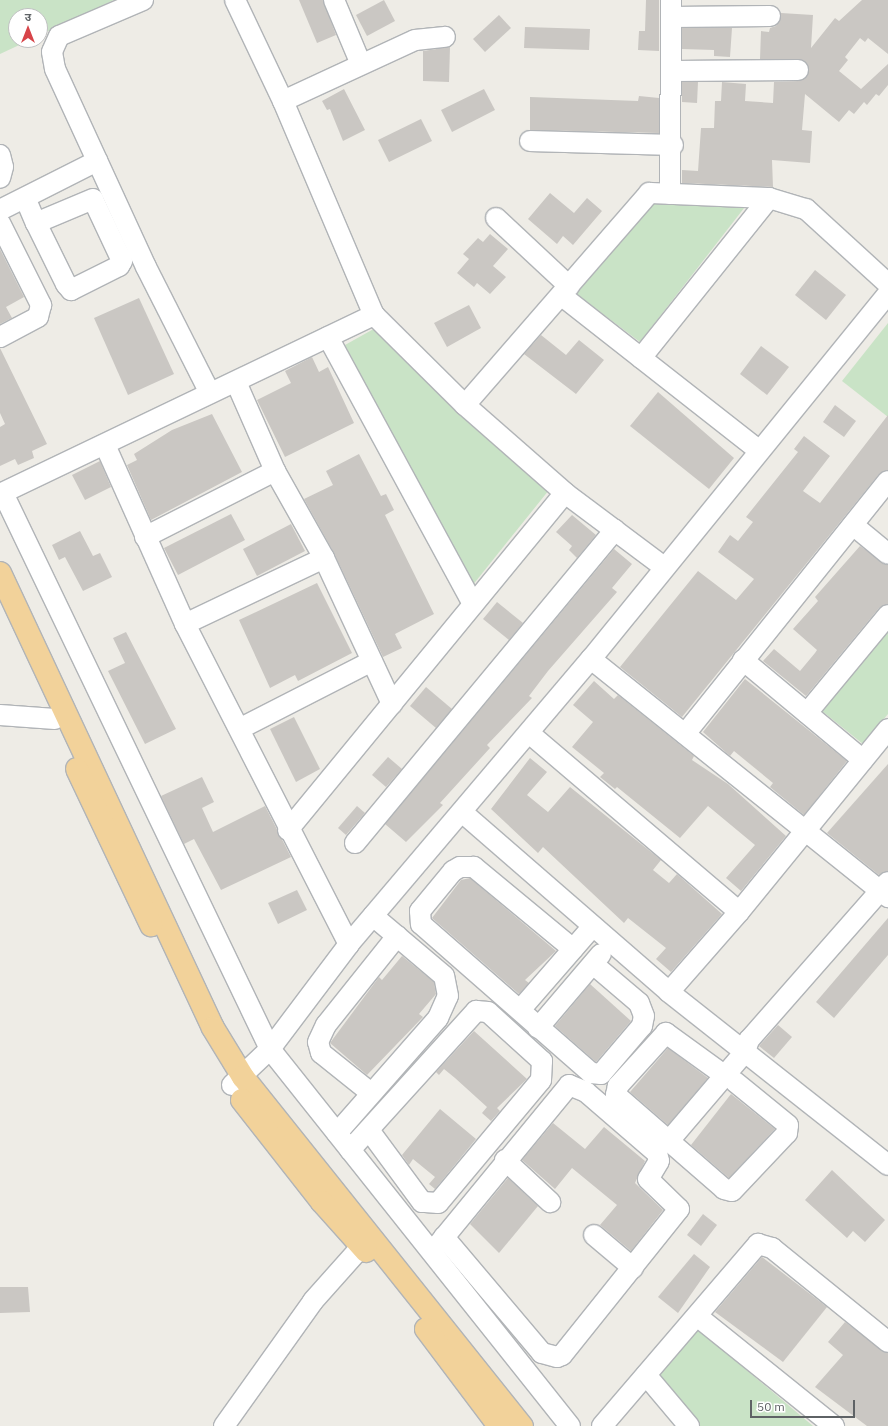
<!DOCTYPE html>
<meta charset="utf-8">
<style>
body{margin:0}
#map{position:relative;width:888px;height:1426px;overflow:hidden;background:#eeece6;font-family:"IBM Plex Sans","Noto Sans Devanagari",sans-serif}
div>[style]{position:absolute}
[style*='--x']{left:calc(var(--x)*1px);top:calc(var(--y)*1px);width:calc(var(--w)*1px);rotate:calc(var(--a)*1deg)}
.green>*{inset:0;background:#c9e3c6}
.building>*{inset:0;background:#cac7c3}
.roads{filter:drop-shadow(1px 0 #b1b4b7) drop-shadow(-1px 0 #b1b4b7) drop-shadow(0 1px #b1b4b7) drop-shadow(0 -1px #b1b4b7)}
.minor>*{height:20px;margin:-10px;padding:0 10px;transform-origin:10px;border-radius:10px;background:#fff}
.highway>*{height:22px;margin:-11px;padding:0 11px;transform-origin:11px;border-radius:11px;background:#f2d29a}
span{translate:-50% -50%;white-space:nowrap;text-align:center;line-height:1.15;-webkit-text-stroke:3.5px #fff;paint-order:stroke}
.north{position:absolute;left:8px;top:8px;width:40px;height:40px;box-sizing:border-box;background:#fff;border:1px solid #bfc0c1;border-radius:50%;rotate:0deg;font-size:11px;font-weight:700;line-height:16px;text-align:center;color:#5e6265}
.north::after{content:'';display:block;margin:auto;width:14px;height:18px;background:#d74449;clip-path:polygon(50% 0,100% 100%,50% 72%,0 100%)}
.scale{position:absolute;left:750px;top:1400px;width:105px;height:18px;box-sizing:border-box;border:2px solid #5e6265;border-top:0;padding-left:5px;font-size:12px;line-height:14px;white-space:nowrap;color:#5e6265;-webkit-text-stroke:3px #fff;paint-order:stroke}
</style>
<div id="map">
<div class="green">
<div style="clip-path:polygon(0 0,114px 0,40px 35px,40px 16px,16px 16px,16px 40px,30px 40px,0 54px)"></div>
<div style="clip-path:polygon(650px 202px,748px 203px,640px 342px,575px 293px)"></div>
<div style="clip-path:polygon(888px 323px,888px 417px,842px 381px)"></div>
<div style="clip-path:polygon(379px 326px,549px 490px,472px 586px,345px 345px)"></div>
<div style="clip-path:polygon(888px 631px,888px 714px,863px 744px,822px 711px)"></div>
<div style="clip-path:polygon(698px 1329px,813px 1426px,700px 1426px,658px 1376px)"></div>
</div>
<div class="building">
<div style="clip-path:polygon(299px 0,323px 0,336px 35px,317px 43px)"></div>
<div style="clip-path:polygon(384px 0,395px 21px,367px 36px,356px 15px)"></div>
<div style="clip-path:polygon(646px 0,659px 0,659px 51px,638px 50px,639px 31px,645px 31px)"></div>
<div style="clip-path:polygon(862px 0,888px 0,888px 54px,868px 38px,865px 42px,860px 38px,845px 57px,848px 60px,839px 71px,861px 89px,888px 64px,888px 85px,879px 96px,876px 94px,867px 105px,864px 102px,854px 114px,849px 110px,839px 122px,805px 94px,802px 130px,812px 131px,810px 163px,772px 160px,773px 187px,682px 183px,682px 170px,698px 171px,701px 128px,714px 128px,715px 101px,721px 101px,722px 82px,746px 84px,745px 101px,773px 103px,774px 82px,798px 81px,808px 75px,808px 65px,803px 60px,760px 59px,761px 31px,769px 32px,770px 28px,776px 26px,781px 13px,813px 15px,811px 48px,835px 18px,839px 21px)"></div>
<div style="clip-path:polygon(499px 15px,511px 28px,485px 52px,473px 39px)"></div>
<div style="clip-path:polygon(525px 27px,590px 29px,589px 50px,524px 48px)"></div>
<div style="clip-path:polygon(682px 28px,732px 28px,730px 57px,714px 56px,714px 50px,682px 49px)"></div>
<div style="clip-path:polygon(450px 47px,449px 82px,423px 81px,423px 51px)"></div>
<div style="clip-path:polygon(682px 82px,698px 82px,697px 103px,682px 102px)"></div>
<div style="clip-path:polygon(344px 89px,365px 130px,343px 141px,330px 109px,327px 110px,322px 101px)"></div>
<div style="clip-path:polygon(484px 89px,495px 110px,452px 132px,441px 110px)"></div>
<div style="clip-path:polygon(639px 96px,659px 98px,659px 133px,530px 130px,530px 97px,638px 101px)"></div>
<div style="clip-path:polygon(421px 119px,432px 141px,389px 162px,378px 140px)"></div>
<div style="clip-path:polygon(550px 193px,574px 213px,587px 198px,602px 211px,573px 245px,563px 236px,557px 244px,528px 219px)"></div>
<div style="clip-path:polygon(490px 234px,508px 249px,493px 266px,506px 277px,490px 294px,477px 283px,474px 287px,457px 273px,469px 259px,463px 254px,478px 238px,483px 242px)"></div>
<div style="clip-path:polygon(0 249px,24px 297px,6px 307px,12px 318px,0 324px)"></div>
<div style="clip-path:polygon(815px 270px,846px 295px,826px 320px,795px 295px)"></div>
<div style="clip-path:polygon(139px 298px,174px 374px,128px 395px,94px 318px)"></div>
<div style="clip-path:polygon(469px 305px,481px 328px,447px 347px,434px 323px)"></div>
<div style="clip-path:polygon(541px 335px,566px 355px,579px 340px,604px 360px,576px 394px,524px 354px)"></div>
<div style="clip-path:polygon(761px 346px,789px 367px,767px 395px,740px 374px)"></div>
<div style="clip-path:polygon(0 348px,47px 444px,32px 451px,34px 458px,18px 465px,15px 459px,0 466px,0 427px,5px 424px,0 413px)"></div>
<div style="clip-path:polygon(312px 357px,319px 372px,328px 367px,354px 423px,285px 457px,257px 400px,291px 383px,285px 371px)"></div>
<div style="clip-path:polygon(658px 392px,734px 458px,709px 489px,630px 426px)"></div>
<div style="clip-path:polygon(835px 405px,856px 421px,844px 437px,823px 422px)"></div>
<div style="clip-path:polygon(212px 414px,242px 472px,151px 520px,127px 465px,137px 460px,134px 454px,172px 430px)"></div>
<div style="clip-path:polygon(888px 415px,888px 470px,879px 474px,682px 717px,620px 667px,698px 571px,736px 600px,754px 579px,718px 552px,730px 535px,738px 541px,753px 522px,746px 517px,798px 452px,794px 449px,804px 436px,830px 456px,803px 491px,820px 503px)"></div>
<div style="clip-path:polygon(359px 454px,381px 496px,386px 494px,394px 510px,385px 515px,434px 614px,395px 634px,402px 648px,383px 657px,334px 553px,304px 499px,333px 485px,326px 471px)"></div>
<div style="clip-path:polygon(100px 461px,111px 487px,85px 500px,72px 475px)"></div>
<div style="clip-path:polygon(231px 514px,245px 540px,178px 575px,164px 548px)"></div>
<div style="clip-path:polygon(572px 515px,596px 535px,577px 558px,569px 550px,572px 546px,556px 532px)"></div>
<div style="clip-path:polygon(291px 524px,305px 551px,257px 576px,243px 549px)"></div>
<div style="clip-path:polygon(80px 531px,93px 556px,100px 553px,112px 577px,83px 591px,65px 557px,59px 560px,52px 545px)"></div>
<div style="clip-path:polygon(860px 546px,888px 565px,888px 604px,879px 608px,806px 696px,763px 661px,774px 649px,800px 671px,815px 653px,817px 650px,793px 629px,818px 601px,815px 597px)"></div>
<div style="clip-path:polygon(614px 549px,632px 564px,612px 588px,617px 592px,548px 671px,529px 696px,532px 698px,487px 745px,490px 748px,440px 803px,443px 805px,406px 842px,385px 824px)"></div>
<div style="clip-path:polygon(317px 583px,352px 653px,298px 681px,295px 675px,270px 688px,239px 620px)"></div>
<div style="clip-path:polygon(497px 602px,523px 623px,509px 640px,483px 619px)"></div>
<div style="clip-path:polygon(126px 632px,176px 729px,145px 744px,108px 671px,125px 663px,113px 638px)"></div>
<div style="clip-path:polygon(745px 679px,847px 761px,804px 815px,770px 787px,773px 783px,734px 751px,730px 756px,703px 732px)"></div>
<div style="clip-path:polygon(594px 681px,614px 699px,618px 695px,694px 756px,692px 760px,728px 784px,786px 836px,741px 891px,726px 878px,755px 845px,708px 806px,680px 838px,617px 787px,615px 789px,600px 777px,604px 773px,572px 747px,593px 722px,573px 705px)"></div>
<div style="clip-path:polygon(426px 687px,452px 709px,436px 728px,410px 706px)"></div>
<div style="clip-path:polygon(294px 717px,320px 769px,296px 782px,270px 729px)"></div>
<div style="clip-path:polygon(388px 757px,402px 769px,386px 787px,372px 775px)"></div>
<div style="clip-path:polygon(530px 758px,547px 772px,527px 795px,548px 812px,570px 787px,661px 860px,653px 870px,669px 883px,677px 874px,722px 914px,671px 972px,656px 959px,666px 948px,628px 918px,624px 923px,543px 847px,538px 853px,491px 809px)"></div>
<div style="clip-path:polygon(888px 764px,888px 871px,879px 875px,827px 833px)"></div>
<div style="clip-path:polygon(202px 777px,214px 802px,202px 808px,213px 832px,265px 806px,291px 857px,221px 890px,194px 839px,184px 844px,161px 796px)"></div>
<div style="clip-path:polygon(357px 806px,365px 813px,346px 835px,338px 828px)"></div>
<div style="clip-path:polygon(470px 878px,556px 951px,525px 980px,529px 983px,519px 994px,432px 918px,461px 880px)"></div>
<div style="clip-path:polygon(297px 890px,307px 910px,278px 924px,268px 903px)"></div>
<div style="clip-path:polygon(888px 918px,888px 955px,834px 1018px,816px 1002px)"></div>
<div style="clip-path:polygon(402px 956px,434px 982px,436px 994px,419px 1014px,423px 1017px,367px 1075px,330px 1043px,379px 977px,382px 980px)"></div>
<div style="clip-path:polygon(590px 984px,631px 1021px,596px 1062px,555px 1026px)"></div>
<div style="clip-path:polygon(778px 1025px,792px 1037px,774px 1058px,759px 1046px)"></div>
<div style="clip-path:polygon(474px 1031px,527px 1079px,497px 1108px,500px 1111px,491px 1121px,482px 1113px,487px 1107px,455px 1078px,444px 1069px,439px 1075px,436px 1072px)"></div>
<div style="clip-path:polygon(668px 1048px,708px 1078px,668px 1125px,630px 1092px)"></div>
<div style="clip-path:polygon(731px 1094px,775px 1129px,729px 1178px,691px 1145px)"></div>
<div style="clip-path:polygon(440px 1109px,476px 1139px,435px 1189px,429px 1184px,435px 1177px,413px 1159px,409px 1165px,402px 1155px)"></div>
<div style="clip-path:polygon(553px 1123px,585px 1149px,604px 1127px,645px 1161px,635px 1183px,663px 1210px,631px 1251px,600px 1225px,617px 1205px,572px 1168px,555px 1189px,522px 1160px)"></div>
<div style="clip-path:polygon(832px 1170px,885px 1220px,865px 1242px,853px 1231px,847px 1238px,805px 1200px)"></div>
<div style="clip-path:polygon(508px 1178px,538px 1206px,499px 1253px,470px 1224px)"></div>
<div style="clip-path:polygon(703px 1214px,717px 1225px,701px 1246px,687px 1235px)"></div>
<div style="clip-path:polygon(694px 1254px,710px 1267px,678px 1313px,658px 1297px)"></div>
<div style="clip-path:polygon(762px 1257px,827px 1307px,783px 1362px,715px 1312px)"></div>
<div style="clip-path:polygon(0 1287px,28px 1287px,30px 1312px,0 1313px)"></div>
<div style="clip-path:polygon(845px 1322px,888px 1353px,888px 1426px,867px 1426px,815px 1387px,843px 1355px,828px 1342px)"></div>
</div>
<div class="roads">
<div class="minor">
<div style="--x:143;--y:0;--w:91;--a:156.8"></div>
<div style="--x:59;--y:36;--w:17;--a:114"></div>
<div style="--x:52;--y:52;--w:17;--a:80"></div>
<div style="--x:55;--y:69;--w:218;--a:65.3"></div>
<div style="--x:146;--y:267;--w:141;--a:63.1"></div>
<div style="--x:235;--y:0;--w:112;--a:64.6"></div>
<div style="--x:283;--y:101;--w:233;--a:67"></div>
<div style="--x:374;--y:315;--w:128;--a:44.7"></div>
<div style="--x:465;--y:405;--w:133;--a:41.3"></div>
<div style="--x:565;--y:493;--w:124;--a:36.8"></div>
<div style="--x:334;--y:0;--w:67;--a:67.2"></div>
<div style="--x:672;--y:17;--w:98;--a:-0.6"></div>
<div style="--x:673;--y:71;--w:125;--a:-0.5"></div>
<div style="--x:283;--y:101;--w:145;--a:-24.8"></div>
<div style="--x:415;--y:40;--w:30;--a:-6"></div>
<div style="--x:530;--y:141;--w:143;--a:1.6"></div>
<div style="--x:0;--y:155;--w:12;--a:76"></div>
<div style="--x:3;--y:167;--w:11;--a:105"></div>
<div style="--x:670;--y:194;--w:194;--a:-89.7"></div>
<div style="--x:26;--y:200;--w:25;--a:67"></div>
<div style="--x:36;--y:223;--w:68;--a:63.8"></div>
<div style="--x:66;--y:284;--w:8;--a:50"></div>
<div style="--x:71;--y:290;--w:54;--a:-26.6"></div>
<div style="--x:119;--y:266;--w:6;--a:-59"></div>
<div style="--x:122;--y:261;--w:68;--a:-115.1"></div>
<div style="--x:93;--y:199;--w:62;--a:157.2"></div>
<div style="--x:0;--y:210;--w:109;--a:-26.8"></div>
<div style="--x:496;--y:218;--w:100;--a:43"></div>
<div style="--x:0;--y:223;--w:92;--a:63.4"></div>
<div style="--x:41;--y:305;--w:12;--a:104"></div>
<div style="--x:38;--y:317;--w:43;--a:152.2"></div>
<div style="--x:562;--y:296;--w:251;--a:38.1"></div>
<div style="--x:328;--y:337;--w:304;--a:61.5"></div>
<div style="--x:641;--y:358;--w:205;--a:-51.3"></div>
<div style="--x:769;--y:198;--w:39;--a:17"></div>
<div style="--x:806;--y:209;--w:111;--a:42.4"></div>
<div style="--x:236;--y:382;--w:97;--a:66.3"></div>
<div style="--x:275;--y:471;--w:100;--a:60.6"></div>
<div style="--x:324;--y:558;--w:161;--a:65"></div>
<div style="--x:465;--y:405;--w:281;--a:-49"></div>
<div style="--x:649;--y:193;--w:120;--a:2.4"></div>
<div style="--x:105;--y:445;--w:196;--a:65.9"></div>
<div style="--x:185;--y:624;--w:360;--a:62.9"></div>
<div style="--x:3;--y:493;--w:617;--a:64.35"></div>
<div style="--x:270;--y:1049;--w:482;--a:51.5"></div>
<div style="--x:0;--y:494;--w:415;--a:-25.6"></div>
<div style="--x:853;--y:525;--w:45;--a:39.6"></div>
<div style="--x:145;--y:537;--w:146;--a:-26.9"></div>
<div style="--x:185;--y:624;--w:154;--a:-25.4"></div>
<div style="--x:591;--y:659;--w:381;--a:38.7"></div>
<div style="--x:743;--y:660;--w:156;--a:39.8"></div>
<div style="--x:807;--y:713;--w:127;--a:-50.4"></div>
<div style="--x:0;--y:715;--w:55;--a:4.2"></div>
<div style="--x:241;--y:728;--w:147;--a:-27.1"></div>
<div style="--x:529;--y:733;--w:276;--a:40.4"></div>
<div style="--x:685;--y:734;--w:324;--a:-51.3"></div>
<div style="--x:462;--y:812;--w:274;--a:41"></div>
<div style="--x:669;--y:992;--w:279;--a:38.3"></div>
<div style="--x:288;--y:830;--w:436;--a:-50.6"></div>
<div style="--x:355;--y:843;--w:407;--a:-50.3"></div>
<div style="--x:573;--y:949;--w:129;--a:-140.4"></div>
<div style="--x:474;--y:867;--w:14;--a:180"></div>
<div style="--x:460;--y:867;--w:8;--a:150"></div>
<div style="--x:453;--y:871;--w:52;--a:129.5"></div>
<div style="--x:420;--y:911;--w:13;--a:86"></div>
<div style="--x:421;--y:924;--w:226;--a:41.2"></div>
<div style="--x:591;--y:1073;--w:10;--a:6"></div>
<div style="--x:601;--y:1074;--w:63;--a:-49.5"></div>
<div style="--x:642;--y:1026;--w:10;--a:-79"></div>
<div style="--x:644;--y:1016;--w:14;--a:-111"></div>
<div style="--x:639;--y:1003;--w:60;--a:-139.7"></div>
<div style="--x:669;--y:992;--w:106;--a:-48.8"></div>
<div style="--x:739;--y:912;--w:236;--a:-50.8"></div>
<div style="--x:520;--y:1010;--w:111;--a:-49"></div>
<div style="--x:538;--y:1028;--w:97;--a:-49.6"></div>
<div style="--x:724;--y:1075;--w:72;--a:-144.1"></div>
<div style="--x:666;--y:1033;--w:72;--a:132.2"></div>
<div style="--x:618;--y:1086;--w:9;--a:103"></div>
<div style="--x:616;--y:1095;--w:143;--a:41"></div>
<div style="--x:724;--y:1189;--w:8;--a:14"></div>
<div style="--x:732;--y:1191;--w:80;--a:-46.5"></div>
<div style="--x:787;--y:1133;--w:8;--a:-83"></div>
<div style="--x:788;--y:1125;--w:68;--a:-140.9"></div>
<div style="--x:232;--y:1085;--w:52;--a:-43.5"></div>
<div style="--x:270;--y:1049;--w:131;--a:-53"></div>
<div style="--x:349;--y:944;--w:374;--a:-49.7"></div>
<div style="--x:591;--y:659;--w:471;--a:-50.9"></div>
<div style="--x:371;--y:1093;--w:64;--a:-141.3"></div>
<div style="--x:321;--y:1053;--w:11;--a:-105"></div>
<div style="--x:318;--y:1042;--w:19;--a:-65"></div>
<div style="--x:326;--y:1025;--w:114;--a:-51.4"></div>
<div style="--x:337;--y:1133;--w:153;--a:-48.7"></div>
<div style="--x:438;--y:1018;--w:24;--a:-66"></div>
<div style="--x:448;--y:996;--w:20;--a:-101"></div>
<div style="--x:444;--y:976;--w:93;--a:-139.8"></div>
<div style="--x:668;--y:1142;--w:118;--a:-49.5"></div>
<div style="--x:745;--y:1052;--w:13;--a:-72"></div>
<div style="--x:749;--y:1040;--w:210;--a:-48.7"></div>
<div style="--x:350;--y:1150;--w:188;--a:-47.8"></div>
<div style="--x:476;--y:1011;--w:12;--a:5"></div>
<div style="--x:488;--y:1012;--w:73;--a:42.2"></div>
<div style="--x:542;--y:1061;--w:19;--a:93"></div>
<div style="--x:541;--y:1080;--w:160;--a:129.9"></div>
<div style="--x:438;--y:1203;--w:16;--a:-176"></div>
<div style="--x:422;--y:1202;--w:89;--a:-126.4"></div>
<div style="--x:505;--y:1160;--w:62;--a:43"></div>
<div style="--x:594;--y:1235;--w:51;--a:40.2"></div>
<div style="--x:432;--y:1252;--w:216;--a:-50.6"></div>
<div style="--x:569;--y:1085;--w:18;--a:22"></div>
<div style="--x:586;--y:1092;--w:94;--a:40.7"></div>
<div style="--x:657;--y:1153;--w:8;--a:76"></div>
<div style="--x:659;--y:1161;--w:21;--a:121"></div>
<div style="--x:648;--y:1179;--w:43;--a:44.1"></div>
<div style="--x:679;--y:1209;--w:187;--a:128.7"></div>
<div style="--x:562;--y:1355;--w:5;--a:158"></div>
<div style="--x:557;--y:1357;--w:16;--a:-165"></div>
<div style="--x:542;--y:1353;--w:152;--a:-130.2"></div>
<div style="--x:697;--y:1316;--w:176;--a:38.8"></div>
<div style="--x:646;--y:1375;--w:67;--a:49.9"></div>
<div style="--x:224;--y:1426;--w:153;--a:-54.5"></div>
<div style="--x:313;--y:1301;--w:74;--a:-48.3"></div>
<div style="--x:602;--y:1426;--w:240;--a:-49.4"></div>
<div style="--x:758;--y:1244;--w:15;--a:16"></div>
<div style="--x:772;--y:1248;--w:149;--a:39"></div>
</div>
<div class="highway">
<div style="--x:0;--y:573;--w:502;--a:64.91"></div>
<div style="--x:213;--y:1028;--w:57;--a:58.5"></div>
<div style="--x:243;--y:1077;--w:447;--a:51.4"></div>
<div style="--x:77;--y:769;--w:173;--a:64.6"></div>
<div style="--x:242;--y:1100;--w:130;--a:51.9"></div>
<div style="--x:322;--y:1202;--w:66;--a:48.1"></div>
<div style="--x:426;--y:1329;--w:121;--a:53"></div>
</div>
</div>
<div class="north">उ</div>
<div class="scale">50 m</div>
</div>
